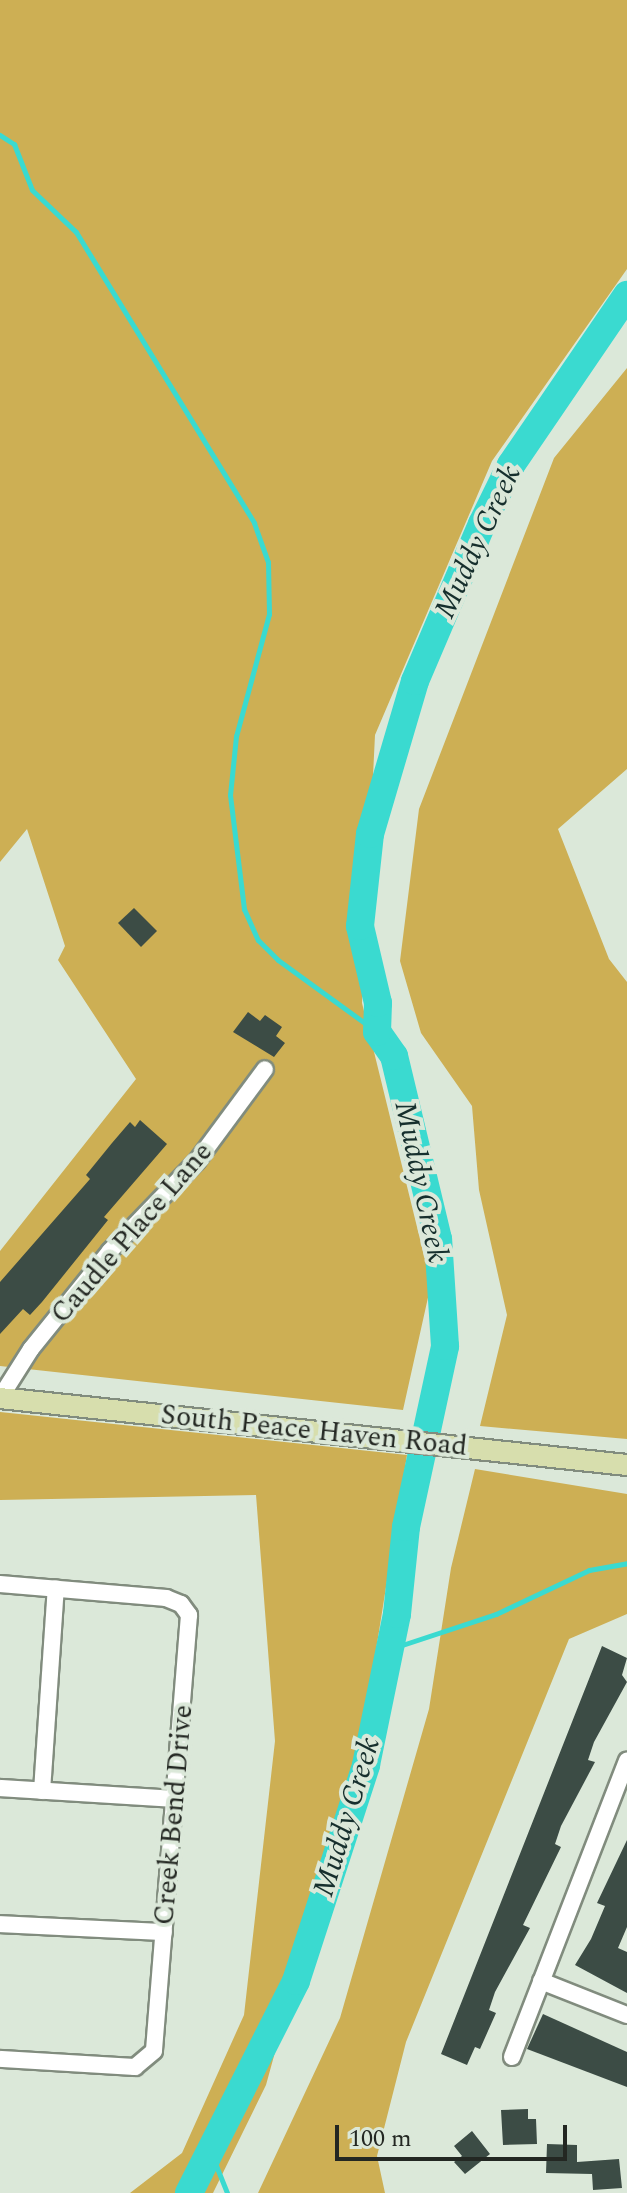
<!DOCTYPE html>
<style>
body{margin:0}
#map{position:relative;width:627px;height:2193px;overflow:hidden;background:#dbe8d9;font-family:Spectral,serif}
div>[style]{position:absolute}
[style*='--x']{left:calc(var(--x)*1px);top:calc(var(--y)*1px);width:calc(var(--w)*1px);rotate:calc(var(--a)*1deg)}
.green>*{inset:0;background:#cdaf54}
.stream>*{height:5px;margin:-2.5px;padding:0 2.5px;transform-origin:2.5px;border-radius:2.5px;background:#3adad0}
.river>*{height:28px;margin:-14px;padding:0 14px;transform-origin:14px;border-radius:14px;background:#3adad0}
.building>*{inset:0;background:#3c4c45}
.roads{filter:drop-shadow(2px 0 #818c7e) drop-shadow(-2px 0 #818c7e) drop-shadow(0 2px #818c7e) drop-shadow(0 -2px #818c7e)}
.minor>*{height:16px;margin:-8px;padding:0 8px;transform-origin:8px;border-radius:8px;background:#fff}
.major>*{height:20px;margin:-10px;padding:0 10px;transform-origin:10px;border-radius:10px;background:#d7dead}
span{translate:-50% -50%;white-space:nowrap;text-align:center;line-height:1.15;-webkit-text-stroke:8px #dbe8d9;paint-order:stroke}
.street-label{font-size:28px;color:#232722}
.water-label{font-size:30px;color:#162f2d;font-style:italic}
.scale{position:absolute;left:335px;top:2125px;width:232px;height:36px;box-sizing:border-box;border:4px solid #232722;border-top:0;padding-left:10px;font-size:24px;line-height:28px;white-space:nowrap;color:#232722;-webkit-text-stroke:6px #dbe8d9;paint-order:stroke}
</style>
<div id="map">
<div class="green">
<div style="clip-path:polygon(0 0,627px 0,627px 269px,492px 461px,375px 735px,362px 1003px,431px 1284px,403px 1410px,0 1366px,0 1251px,136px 1079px,58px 960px,65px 946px,27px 829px,0 862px)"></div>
<div style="clip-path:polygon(627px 368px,627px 769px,558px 829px,609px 959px,627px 982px,627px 1439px,480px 1426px,507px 1315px,479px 1190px,472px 1106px,421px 1033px,400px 961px,419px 809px,554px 458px)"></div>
<div style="clip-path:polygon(0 1412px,407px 1455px,363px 1732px,266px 2085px,213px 2193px,130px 2193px,182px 2153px,244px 2015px,275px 1741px,256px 1495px,0 1500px)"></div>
<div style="clip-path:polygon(475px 1469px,627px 1494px,627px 1614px,569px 1639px,406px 2042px,377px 2156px,385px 2193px,258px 2193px,340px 2018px,429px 1709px,451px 1568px)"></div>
</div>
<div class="stream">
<div style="--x:0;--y:135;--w:17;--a:33"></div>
<div style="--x:14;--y:144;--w:49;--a:68.6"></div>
<div style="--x:32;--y:190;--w:61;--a:43.7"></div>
<div style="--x:76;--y:232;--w:341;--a:58.5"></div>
<div style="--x:254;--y:523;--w:41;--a:70.3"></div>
<div style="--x:268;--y:562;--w:52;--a:88.9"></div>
<div style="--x:269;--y:614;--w:126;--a:105.1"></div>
<div style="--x:236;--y:736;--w:59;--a:95.8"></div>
<div style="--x:230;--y:795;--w:115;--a:83"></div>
<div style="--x:244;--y:909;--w:34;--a:66"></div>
<div style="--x:258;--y:940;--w:28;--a:45"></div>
<div style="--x:278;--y:960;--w:122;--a:36"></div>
<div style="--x:390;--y:1649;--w:112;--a:-18.3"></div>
<div style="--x:496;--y:1614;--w:103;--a:-25.3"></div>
<div style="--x:589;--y:1570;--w:39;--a:-10"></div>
<div style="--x:219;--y:2130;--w:33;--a:97"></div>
<div style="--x:215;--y:2163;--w:32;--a:68"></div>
</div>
<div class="river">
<div style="--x:189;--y:2193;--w:237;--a:-63.2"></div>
<div style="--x:296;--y:1981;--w:227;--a:-72"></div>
<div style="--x:366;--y:1765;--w:154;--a:-78.4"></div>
<div style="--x:397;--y:1614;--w:87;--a:-84.1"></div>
<div style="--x:406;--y:1527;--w:185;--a:-77.8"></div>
<div style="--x:445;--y:1346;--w:107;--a:-93.7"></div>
<div style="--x:438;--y:1239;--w:188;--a:-103.5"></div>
<div style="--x:394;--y:1056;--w:29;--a:-125"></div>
<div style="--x:377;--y:1032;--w:29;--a:-88"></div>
<div style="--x:378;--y:1003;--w:79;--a:-103.2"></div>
<div style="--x:360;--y:926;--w:93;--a:-83.8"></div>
<div style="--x:370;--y:834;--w:159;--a:-73.6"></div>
<div style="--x:415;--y:681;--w:171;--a:-66.9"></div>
<div style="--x:482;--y:524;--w:66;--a:-63.8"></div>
<div style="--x:511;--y:465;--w:206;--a:-55.7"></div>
</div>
<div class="building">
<div style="clip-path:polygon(134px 908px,157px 931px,141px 947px,118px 923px)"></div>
<div style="clip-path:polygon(248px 1012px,260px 1021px,265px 1015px,282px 1027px,276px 1036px,285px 1043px,274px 1057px,233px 1032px)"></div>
<div style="clip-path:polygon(140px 1120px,167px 1144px,104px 1217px,108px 1220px,42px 1302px,30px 1315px,23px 1309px,0 1334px,0 1282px,90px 1179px,86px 1175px,112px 1143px,130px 1122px,135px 1127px)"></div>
<div style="clip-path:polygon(602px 1646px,627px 1658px,622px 1675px,627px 1682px,594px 1742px,588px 1760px,595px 1762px,561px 1826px,555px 1844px,561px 1847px,523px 1925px,530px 1928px,495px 1992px,489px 2010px,496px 2013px,480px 2049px,475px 2047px,467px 2065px,441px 2054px)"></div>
<div style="clip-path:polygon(627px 1840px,627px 1927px,618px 1948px,627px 1952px,627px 1993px,575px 1965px,591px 1939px,605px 1906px,597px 1903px)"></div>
<div style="clip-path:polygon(543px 2014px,627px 2052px,627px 2087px,527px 2049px)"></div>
<div style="clip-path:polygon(528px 2109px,528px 2119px,536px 2119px,537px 2144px,503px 2145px,501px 2110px)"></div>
<div style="clip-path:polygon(472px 2131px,490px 2154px,465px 2174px,454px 2162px,462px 2156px,454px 2146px)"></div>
<div style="clip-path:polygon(547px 2144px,577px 2145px,577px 2162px,619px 2159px,622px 2188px,593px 2190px,592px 2174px,546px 2173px)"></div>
</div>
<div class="roads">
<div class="minor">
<div style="--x:0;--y:1398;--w:58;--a:-57.7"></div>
<div style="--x:31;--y:1349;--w:126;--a:-51.1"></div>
<div style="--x:110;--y:1251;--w:125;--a:-46"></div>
<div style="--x:197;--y:1161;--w:114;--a:-53.5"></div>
<div style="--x:0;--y:1584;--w:167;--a:4.8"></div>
<div style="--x:166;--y:1598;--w:16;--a:22"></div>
<div style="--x:181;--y:1604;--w:14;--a:54"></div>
<div style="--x:189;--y:1615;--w:437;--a:94.6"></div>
<div style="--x:154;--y:2051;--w:25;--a:140"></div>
<div style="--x:135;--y:2067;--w:135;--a:-176.6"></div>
<div style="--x:0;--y:1788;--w:176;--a:3.6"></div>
<div style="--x:42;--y:1791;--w:203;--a:-86.1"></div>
<div style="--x:0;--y:1924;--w:164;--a:2.8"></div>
<div style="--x:541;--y:1981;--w:92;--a:21.6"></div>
<div style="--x:512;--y:2057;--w:318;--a:-68.8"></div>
</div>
<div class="major">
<div style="--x:0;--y:1398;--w:631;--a:6.1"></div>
</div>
</div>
<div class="street-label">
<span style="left:132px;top:1233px;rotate:-49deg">Caudle Place Lane</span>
<span style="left:314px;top:1431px;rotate:6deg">South Peace Haven Road</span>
<span style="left:174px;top:1815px;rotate:-85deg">Creek Bend Drive</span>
</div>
<div class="water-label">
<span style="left:478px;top:542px;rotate:-65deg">Muddy Creek</span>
<span style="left:421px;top:1182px;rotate:78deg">Muddy Creek</span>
<span style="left:347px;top:1817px;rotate:-73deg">Muddy Creek</span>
</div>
<div class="scale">100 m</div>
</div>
